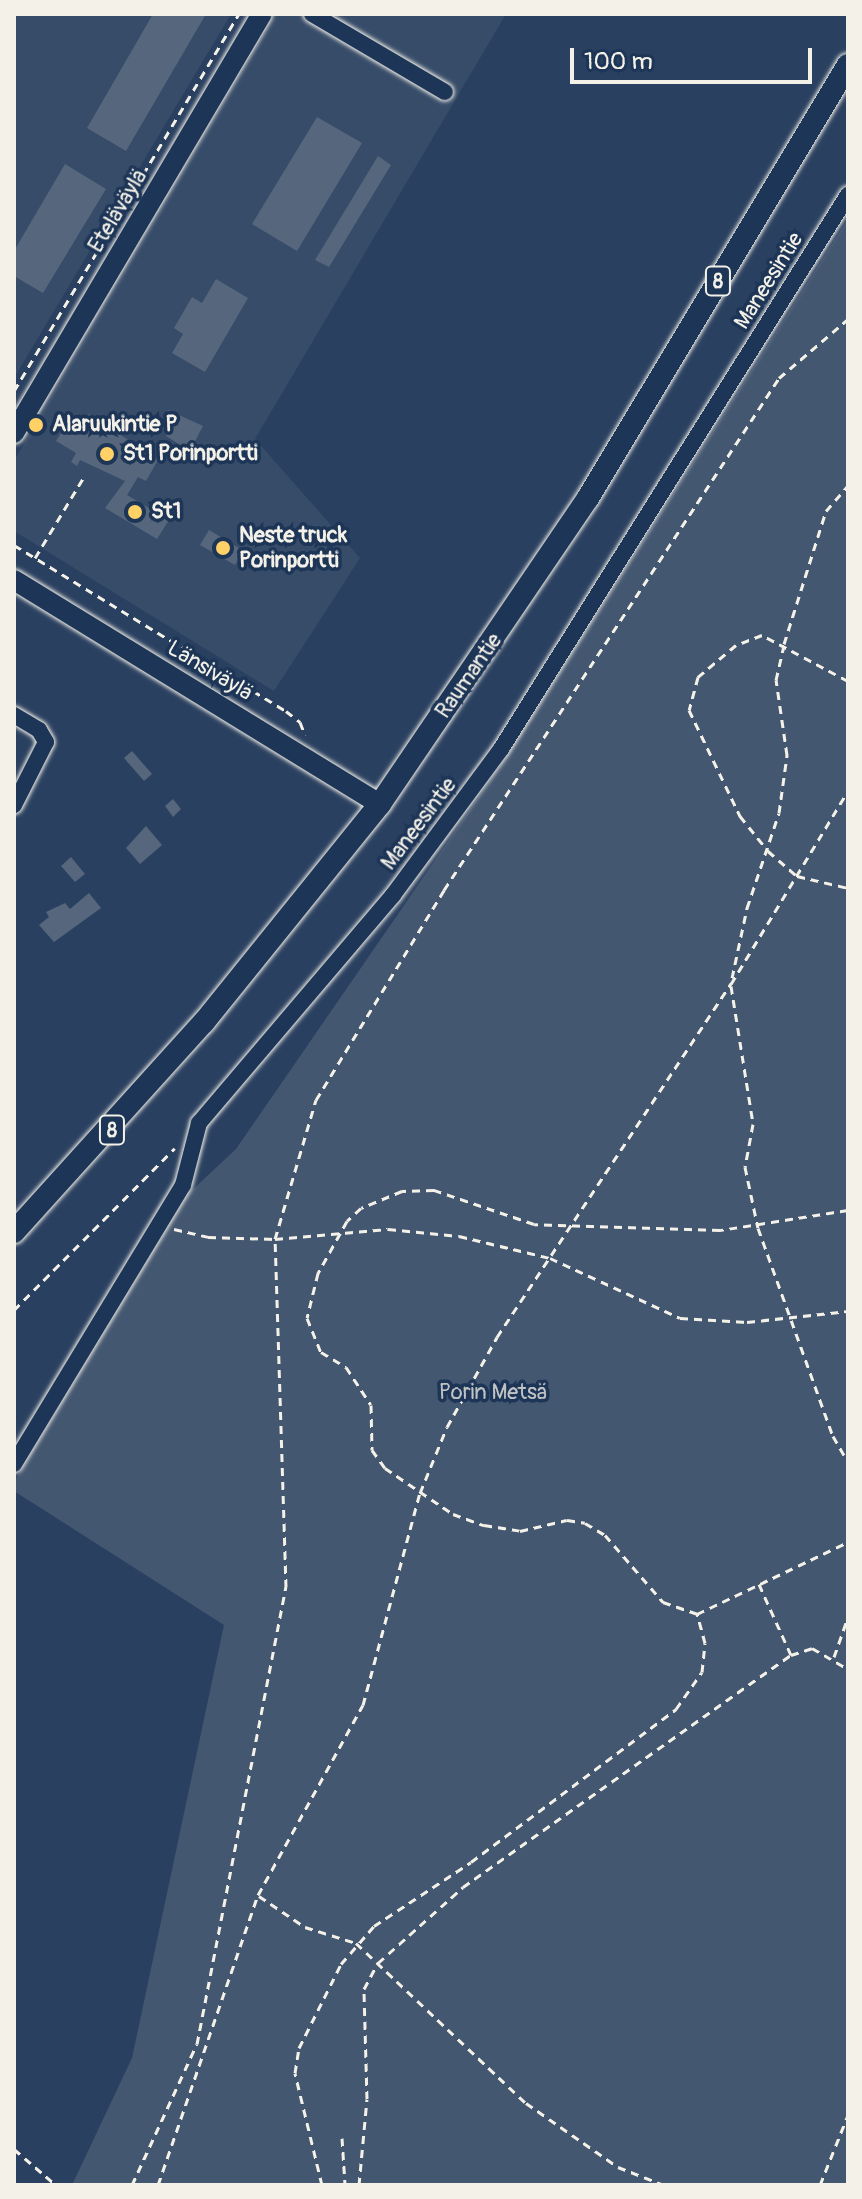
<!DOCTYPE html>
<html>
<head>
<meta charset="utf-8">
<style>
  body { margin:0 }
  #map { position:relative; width:862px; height:2199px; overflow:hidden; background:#2a4060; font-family:Pangolin,sans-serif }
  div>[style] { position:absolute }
  .built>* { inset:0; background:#374c69 }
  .green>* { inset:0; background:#445771 }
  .building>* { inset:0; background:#56677d }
  .path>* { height:3px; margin-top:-1.5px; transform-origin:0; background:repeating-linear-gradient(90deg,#f4f1e8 0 8px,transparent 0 14px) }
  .roads { filter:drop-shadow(0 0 2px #f4f1e8) drop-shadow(0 0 2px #f4f1e8) }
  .minor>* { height:16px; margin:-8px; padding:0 8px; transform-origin:8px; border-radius:8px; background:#1d3557 }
  .major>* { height:20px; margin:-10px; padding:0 10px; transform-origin:10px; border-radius:10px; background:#1d3557 }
  .highway>* { height:22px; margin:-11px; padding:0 11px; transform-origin:11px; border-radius:11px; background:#1d3557 }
  .dots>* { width:22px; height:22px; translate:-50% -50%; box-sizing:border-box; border:4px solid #1d3557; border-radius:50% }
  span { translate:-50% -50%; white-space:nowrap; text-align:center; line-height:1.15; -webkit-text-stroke:7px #1d3557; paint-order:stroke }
  .shield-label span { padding:2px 6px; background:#1d3557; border:2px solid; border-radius:6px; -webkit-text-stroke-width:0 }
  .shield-label { font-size:20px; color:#f4f1e8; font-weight:700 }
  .street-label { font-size:22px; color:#f4f1e8 }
  .poi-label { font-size:22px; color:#f4f1e8; font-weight:700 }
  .left { translate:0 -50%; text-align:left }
  .park-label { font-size:22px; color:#bfc3c4 }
  .frame { position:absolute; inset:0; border:16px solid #f4f1e8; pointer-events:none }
  .scale { position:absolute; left:570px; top:48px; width:242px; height:36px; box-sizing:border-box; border:4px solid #f4f1e8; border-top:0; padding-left:10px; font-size:24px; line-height:28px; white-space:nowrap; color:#f4f1e8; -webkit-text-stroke:6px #1d3557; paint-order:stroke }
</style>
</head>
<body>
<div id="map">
  <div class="built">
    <div style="clip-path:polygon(14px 14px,231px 14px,14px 378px)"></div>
    <div style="clip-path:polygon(276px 14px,506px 14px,255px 439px,360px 558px,274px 691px,14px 531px,14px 461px)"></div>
  </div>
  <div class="green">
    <div style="clip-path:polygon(848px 219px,848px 2185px,72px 2185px,132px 2058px,224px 1625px,14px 1491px,14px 1482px,188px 1194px,236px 1149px,507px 756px)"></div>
  </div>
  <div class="building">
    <div style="clip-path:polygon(153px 14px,206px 14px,126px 151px,87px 128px)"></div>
    <div style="clip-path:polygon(317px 117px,362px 143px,297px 251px,252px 224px)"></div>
    <div style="clip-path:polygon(378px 156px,391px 165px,329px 267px,315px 260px)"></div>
    <div style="clip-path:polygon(65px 164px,106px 189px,43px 293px,14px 276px,14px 251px)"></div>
    <div style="clip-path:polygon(216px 279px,248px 298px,205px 372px,172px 353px,183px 334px,174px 328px,192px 297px,202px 303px)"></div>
    <div style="clip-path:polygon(168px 410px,203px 426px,190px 451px,166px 436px,172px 424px,163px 418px)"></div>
    <div style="clip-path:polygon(89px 414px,158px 460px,146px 481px,138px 477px,127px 495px,169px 520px,157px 539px,105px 508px,125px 481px,80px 460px,77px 466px,71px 462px,76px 453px,56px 441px,64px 428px,69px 431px,75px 422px,82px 426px)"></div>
    <div style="clip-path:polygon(209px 530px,244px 551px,235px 565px,200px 545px)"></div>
    <div style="clip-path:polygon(132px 751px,152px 774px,144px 781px,124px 758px)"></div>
    <div style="clip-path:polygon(173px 799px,181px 809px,173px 817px,165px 806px)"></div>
    <div style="clip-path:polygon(146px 826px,162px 845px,140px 864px,126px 848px)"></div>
    <div style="clip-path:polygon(71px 857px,85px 874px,75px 882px,61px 866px)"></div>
    <div style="clip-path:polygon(89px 893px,101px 908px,54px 942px,39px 925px,49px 917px,46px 912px,65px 903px,70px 909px)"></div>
  </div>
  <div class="path">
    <div style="left:14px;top:391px;width:439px;rotate:-59.2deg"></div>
    <div style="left:14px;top:545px;width:319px;rotate:31.4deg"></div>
    <div style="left:286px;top:711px;width:18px;rotate:38deg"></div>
    <div style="left:300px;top:722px;width:14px;rotate:69deg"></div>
    <div style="left:35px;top:558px;width:97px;rotate:-58.9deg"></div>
    <div style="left:848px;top:681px;width:98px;rotate:-151.9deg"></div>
    <div style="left:762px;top:635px;width:28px;rotate:159deg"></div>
    <div style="left:736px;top:645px;width:50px;rotate:139.9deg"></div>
    <div style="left:698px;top:677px;width:34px;rotate:105deg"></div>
    <div style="left:689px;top:710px;width:118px;rotate:64.3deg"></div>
    <div style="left:740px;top:816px;width:45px;rotate:51.3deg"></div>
    <div style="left:768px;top:851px;width:38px;rotate:41deg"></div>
    <div style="left:797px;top:876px;width:52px;rotate:13.2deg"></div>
    <div style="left:732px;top:978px;width:72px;rotate:-77.9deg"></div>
    <div style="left:747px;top:908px;width:100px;rotate:-71.4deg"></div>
    <div style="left:779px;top:813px;width:59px;rotate:-82.1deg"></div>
    <div style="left:787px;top:755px;width:76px;rotate:-98.3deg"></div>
    <div style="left:776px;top:680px;width:37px;rotate:-77deg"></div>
    <div style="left:784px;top:644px;width:139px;rotate:-72.5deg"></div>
    <div style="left:826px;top:511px;width:33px;rotate:-49deg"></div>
    <div style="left:731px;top:986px;width:140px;rotate:80.9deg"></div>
    <div style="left:753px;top:1124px;width:44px;rotate:100.5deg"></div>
    <div style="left:745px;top:1167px;width:62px;rotate:78deg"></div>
    <div style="left:758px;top:1228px;width:221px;rotate:70.2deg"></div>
    <div style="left:833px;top:1436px;width:30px;rotate:60deg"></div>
    <div style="left:848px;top:1210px;width:130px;rotate:171.1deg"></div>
    <div style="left:720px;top:1230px;width:186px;rotate:-178.2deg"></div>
    <div style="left:534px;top:1224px;width:106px;rotate:-161.2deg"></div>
    <div style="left:434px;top:1190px;width:32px;rotate:178deg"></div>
    <div style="left:402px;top:1191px;width:44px;rotate:157.5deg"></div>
    <div style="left:361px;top:1208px;width:19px;rotate:137deg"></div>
    <div style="left:347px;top:1221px;width:60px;rotate:119.1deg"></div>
    <div style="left:318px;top:1273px;width:46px;rotate:103.7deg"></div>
    <div style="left:307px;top:1318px;width:37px;rotate:68deg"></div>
    <div style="left:321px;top:1352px;width:29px;rotate:31deg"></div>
    <div style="left:346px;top:1367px;width:45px;rotate:56.7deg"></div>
    <div style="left:371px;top:1405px;width:45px;rotate:88.7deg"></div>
    <div style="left:372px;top:1450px;width:22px;rotate:54deg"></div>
    <div style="left:385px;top:1468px;width:82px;rotate:34.1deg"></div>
    <div style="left:453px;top:1514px;width:33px;rotate:20deg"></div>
    <div style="left:484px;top:1525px;width:36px;rotate:9deg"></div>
    <div style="left:520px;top:1531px;width:48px;rotate:-13.2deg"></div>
    <div style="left:567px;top:1520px;width:18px;rotate:9deg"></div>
    <div style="left:585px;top:1523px;width:23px;rotate:31deg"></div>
    <div style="left:605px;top:1535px;width:89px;rotate:49.1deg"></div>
    <div style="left:663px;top:1602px;width:36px;rotate:19deg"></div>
    <div style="left:697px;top:1614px;width:167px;rotate:-25.5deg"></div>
    <div style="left:174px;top:1229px;width:35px;rotate:13deg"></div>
    <div style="left:208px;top:1237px;width:67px;rotate:1.7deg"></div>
    <div style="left:275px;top:1239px;width:113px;rotate:-5.1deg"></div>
    <div style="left:388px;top:1229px;width:71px;rotate:5.6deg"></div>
    <div style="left:459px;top:1236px;width:94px;rotate:13.6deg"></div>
    <div style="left:550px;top:1258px;width:143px;rotate:24.8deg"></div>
    <div style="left:680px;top:1318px;width:67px;rotate:3.4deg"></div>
    <div style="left:747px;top:1322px;width:102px;rotate:-6.2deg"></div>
    <div style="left:14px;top:1310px;width:228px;rotate:-45.2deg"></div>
    <div style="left:791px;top:1655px;width:22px;rotate:-18deg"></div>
    <div style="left:812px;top:1648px;width:42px;rotate:30.3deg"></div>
    <div style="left:834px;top:1657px;width:42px;rotate:-70.7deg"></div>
    <div style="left:259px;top:1896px;width:55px;rotate:34deg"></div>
    <div style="left:305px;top:1927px;width:53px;rotate:17.4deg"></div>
    <div style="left:356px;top:1943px;width:233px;rotate:43.3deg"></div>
    <div style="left:526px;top:2103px;width:112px;rotate:34.8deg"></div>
    <div style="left:618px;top:2167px;width:49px;rotate:21.4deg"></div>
    <div style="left:342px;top:2138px;width:47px;rotate:86.3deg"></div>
    <div style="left:14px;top:2149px;width:55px;rotate:40.6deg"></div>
    <div style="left:132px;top:2185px;width:155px;rotate:-65.3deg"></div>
    <div style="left:197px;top:2044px;width:466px;rotate:-79deg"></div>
    <div style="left:286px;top:1587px;width:348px;rotate:-91.8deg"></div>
    <div style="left:275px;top:1239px;width:145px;rotate:-73.6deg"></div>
    <div style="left:316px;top:1100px;width:246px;rotate:-58.6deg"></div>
    <div style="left:444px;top:890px;width:612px;rotate:-56.8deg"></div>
    <div style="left:779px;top:378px;width:91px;rotate:-40.5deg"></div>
    <div style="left:158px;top:2185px;width:307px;rotate:-71deg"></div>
    <div style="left:258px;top:1895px;width:217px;rotate:-61.1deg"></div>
    <div style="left:363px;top:1705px;width:220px;rotate:-75deg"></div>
    <div style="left:420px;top:1493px;width:71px;rotate:-67.8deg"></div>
    <div style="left:447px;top:1427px;width:103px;rotate:-60.9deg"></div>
    <div style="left:497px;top:1337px;width:424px;rotate:-56.5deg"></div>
    <div style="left:731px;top:984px;width:226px;rotate:-58.8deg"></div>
    <div style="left:322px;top:2185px;width:115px;rotate:-103.6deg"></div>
    <div style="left:295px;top:2073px;width:25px;rotate:-81deg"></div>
    <div style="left:299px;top:2048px;width:94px;rotate:-63.4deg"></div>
    <div style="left:341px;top:1964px;width:50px;rotate:-49deg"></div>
    <div style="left:374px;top:1926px;width:116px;rotate:-33.4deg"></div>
    <div style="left:471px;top:1862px;width:256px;rotate:-36.7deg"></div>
    <div style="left:676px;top:1709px;width:45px;rotate:-54.9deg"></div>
    <div style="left:702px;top:1672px;width:29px;rotate:-84deg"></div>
    <div style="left:705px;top:1643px;width:30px;rotate:-105deg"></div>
    <div style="left:359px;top:2185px;width:86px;rotate:-84.7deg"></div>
    <div style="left:367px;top:2099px;width:110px;rotate:-91.6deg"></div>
    <div style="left:364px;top:1989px;width:30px;rotate:-62deg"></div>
    <div style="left:378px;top:1963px;width:114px;rotate:-41.8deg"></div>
    <div style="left:463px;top:1887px;width:402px;rotate:-35.3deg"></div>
    <div style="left:791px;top:1655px;width:78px;rotate:-114.3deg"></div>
    <div style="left:820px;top:2185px;width:75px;rotate:-68.2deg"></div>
  </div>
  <div class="roads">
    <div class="minor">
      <div style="left:312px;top:14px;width:154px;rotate:30.4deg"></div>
      <div style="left:14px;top:715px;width:29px;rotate:31deg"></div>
      <div style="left:39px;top:730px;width:14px;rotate:60deg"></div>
      <div style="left:46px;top:742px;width:71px;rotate:116.9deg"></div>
      <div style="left:14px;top:1464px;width:326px;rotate:-58.8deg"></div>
      <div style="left:183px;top:1185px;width:64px;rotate:-75.5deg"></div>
      <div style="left:199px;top:1123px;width:299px;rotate:-49.6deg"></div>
      <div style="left:393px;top:895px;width:182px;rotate:-53.5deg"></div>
      <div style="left:501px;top:749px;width:654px;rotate:-57.94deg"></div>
    </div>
    <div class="major">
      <div style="left:14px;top:433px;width:487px;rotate:-59.4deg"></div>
      <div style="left:14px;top:580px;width:429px;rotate:31.5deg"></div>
    </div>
    <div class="highway">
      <div style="left:14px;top:1232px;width:283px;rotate:-47.9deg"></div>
      <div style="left:204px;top:1022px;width:280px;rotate:-51.1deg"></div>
      <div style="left:380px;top:804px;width:370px;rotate:-55.8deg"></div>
      <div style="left:588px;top:498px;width:505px;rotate:-59.02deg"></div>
    </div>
  </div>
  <div class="dots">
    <div style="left:36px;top:425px;background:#ffd166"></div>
    <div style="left:107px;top:454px;background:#ffd166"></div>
    <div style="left:135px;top:512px;background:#ffd166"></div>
    <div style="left:223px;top:548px;background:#ffd166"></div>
  </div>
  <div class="shield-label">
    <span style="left:718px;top:281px">8</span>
    <span style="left:112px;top:1130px">8</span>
  </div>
  <div class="street-label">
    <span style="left:118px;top:211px;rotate:-59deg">Eteläväylä</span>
    <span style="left:769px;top:281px;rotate:-58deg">Maneesintie</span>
    <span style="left:210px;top:671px;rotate:31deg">Länsiväylä</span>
    <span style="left:469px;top:676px;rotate:-55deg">Raumantie</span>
    <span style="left:419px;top:824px;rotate:-53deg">Maneesintie</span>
  </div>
  <div class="poi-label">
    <span class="left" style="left:52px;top:425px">Alaruukintie P</span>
    <span class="left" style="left:123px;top:454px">St1 Porinportti</span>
    <span class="left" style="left:151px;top:512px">St1</span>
    <span class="left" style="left:239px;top:548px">Neste truck<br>Porinportti</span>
  </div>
  <div class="park-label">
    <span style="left:493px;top:1393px">Porin Metsä</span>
  </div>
  <div class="frame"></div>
  <div class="scale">100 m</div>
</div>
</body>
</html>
